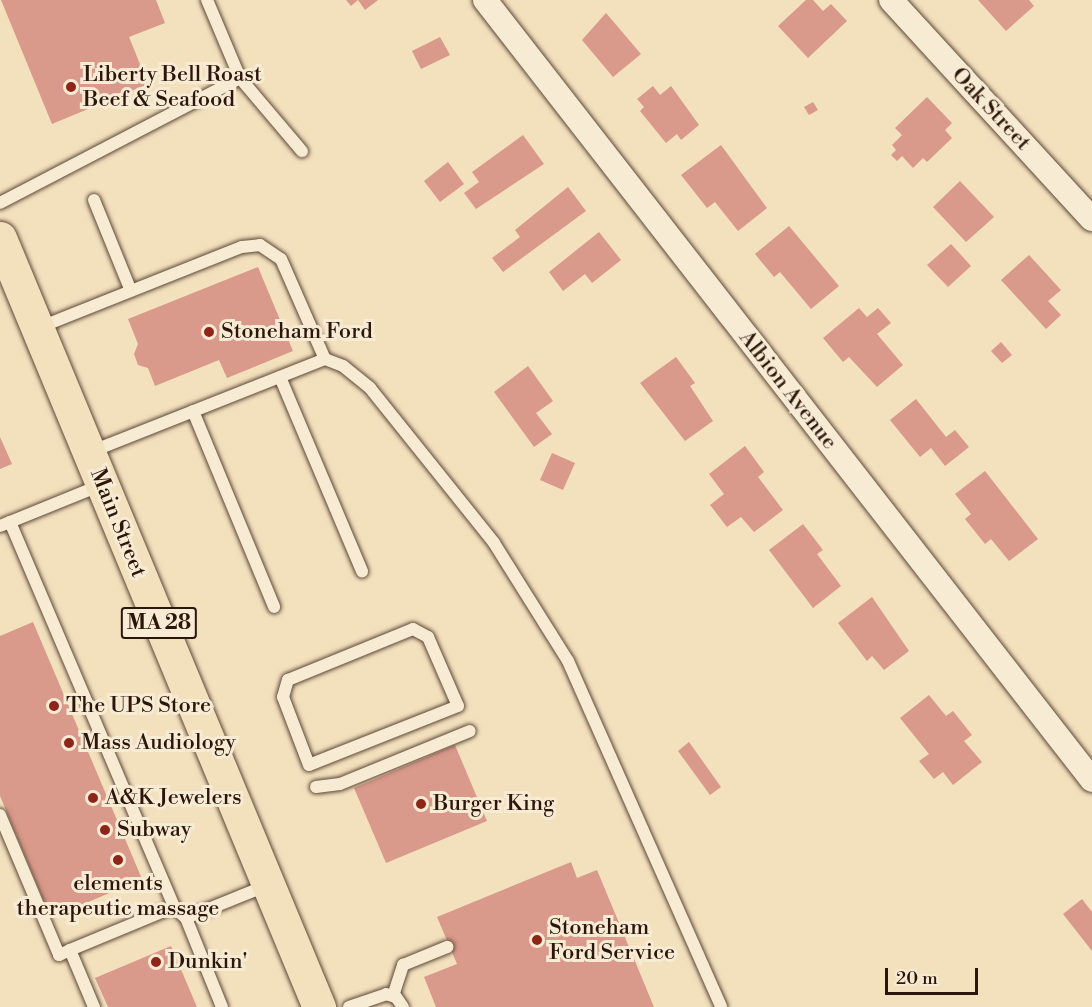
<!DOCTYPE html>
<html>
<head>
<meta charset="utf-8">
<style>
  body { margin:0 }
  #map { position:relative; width:1092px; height:1007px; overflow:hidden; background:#f3e0bd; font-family:"Libre Bodoni",serif }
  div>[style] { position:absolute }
  .building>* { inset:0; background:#d9998b }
  .roads { filter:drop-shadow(0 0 2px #5e4838) drop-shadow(0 0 2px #5e4838) }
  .lane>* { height:12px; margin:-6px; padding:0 6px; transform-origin:6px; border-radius:6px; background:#f7ebd4 }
  .street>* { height:24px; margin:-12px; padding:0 12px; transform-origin:12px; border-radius:12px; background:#f7ebd4 }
  .primary>* { height:33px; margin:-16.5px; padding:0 16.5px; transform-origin:16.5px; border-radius:16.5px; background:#f3e0bd }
  .dots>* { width:16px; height:16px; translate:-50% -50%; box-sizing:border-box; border:3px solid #f7ebd4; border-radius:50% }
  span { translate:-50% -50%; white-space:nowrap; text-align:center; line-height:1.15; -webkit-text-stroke:6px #f7ebd4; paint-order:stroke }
  .shield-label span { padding:2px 4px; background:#f7ebd4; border:2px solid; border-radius:4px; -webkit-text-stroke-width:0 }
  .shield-label { font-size:21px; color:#2c160b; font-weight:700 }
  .poi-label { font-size:22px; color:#2c160b }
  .left { translate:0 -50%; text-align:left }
  .street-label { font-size:22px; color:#2c160b }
  .scale { position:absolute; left:885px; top:968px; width:93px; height:27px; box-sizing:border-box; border:3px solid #2c160b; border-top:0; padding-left:8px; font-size:18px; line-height:21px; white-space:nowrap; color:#2c160b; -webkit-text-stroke:4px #f7ebd4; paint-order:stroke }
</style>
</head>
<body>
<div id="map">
  <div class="building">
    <div style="clip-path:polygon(1px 0,156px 0,165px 23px,129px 37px,148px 84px,52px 124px)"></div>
    <div style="clip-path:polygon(346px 0,378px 0,365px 10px,358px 0,351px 6px)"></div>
    <div style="clip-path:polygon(806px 0,813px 0,823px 11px,831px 4px,847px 21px,808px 58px,778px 26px)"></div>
    <div style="clip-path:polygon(978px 0,1029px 0,1034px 6px,1006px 31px)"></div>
    <div style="clip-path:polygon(606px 13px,641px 54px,613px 77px,582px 40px)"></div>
    <div style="clip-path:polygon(440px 37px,450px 55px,421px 69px,412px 51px)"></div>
    <div style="clip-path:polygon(653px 86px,660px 95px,671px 86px,699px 125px,681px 140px,677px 134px,666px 143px,640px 111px,644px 107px,637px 99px)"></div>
    <div style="clip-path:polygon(927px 97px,952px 123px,945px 130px,952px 138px,927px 162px,923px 158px,913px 168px,902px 156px,897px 161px,891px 155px,896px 150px,892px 145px,902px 135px,895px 128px)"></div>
    <div style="clip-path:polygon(813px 102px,818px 110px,809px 115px,804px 107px)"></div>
    <div style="clip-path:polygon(523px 135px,544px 164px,476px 209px,464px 193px,479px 182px,472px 172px)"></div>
    <div style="clip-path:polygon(721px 145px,767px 208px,738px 231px,715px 202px,707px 208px,681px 175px)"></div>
    <div style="clip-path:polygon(448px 162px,464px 184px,440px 202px,424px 181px)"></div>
    <div style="clip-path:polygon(960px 181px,994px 217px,966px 242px,933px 207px)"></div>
    <div style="clip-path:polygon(568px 187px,586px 211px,503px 272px,492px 258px,520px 237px,515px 230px)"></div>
    <div style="clip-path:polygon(789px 226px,839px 286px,811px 309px,780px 272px,774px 277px,755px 254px)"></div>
    <div style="clip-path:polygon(599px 232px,621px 260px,592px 283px,585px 274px,563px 291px,549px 272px)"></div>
    <div style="clip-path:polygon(951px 244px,971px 266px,948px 287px,927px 265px)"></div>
    <div style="clip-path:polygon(1029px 255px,1061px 290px,1048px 301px,1061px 315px,1046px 329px,1001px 280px)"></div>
    <div style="clip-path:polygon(258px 267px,293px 351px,227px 378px,219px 360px,155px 386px,148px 368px,138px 365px,134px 354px,138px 344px,128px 319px)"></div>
    <div style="clip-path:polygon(859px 308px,867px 317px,878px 308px,891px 323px,877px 334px,903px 365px,877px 387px,849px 357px,843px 362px,823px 338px)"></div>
    <div style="clip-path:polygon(1001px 342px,1012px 355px,1002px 363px,991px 351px)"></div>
    <div style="clip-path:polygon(676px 357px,695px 383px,690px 386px,713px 421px,685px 441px,640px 383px)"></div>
    <div style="clip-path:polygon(528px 366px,553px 401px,536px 413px,552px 434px,534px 447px,494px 392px)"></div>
    <div style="clip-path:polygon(916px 399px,946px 437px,955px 430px,969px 447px,945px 466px,931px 448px,920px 457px,890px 420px)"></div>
    <div style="clip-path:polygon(0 437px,12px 464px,0 469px)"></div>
    <div style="clip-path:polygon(745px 446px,764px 472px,758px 477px,783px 510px,754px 532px,741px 517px,727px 527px,710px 505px,724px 494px,709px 474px)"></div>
    <div style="clip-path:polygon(552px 453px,575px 463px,563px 490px,540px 480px)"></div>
    <div style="clip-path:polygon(985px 471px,1038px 539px,1009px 561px,991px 539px,985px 544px,965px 519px,971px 514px,955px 494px)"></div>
    <div style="clip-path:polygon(803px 524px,823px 550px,817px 554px,841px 586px,813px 608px,769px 550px)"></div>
    <div style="clip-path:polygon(872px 597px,909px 651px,884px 670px,872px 656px,867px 661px,838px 623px)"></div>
    <div style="clip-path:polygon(33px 622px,142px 879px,51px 918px,0 796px,0 636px)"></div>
    <div style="clip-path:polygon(929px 695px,946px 716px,953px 711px,972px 735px,964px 741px,982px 762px,953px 785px,943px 772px,934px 779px,919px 761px,929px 754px,900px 718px)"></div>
    <div style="clip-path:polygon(689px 742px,721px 787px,710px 795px,678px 751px)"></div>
    <div style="clip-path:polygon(455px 745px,487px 821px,386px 863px,354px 788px)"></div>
    <div style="clip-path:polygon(571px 862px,577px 878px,597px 870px,654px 1007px,436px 1007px,424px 977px,457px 964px,437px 917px)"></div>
    <div style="clip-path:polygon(1082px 899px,1092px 912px,1092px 951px,1063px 914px)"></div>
    <div style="clip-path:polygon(171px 946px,197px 1007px,108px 1007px,95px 978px)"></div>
  </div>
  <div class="roads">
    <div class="lane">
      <div style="left:240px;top:78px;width:96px;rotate:49.7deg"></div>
      <div style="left:94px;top:200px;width:98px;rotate:67.9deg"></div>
      <div style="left:0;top:203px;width:271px;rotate:-27.5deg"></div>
      <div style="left:240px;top:78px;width:85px;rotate:-112.9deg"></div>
      <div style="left:38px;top:328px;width:219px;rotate:-21.7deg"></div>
      <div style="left:242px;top:247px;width:18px;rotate:-6deg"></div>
      <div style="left:260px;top:245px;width:25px;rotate:34deg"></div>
      <div style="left:281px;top:259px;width:109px;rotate:66.3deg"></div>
      <div style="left:325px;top:359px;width:253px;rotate:158.4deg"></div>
      <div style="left:325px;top:359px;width:19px;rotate:21deg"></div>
      <div style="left:343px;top:366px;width:35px;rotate:39deg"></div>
      <div style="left:370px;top:388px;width:198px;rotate:51.3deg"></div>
      <div style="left:494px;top:543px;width:139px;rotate:57.9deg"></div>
      <div style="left:568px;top:661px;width:378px;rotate:66.1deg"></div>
      <div style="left:280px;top:377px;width:211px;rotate:67.1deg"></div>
      <div style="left:193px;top:411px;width:212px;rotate:67.5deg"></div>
      <div style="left:10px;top:522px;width:98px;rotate:-22.1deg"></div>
      <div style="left:0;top:526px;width:11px;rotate:-22deg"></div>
      <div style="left:10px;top:522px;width:418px;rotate:66.9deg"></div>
      <div style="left:413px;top:629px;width:17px;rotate:28deg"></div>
      <div style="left:428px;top:637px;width:75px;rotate:66.5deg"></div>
      <div style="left:458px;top:706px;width:160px;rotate:158.4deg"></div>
      <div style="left:309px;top:765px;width:73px;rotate:-110.9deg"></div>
      <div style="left:283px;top:697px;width:18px;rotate:-74deg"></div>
      <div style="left:288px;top:680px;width:135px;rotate:-22.2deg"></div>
      <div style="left:316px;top:787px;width:24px;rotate:-7deg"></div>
      <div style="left:340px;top:784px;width:140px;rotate:-22.2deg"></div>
      <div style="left:0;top:815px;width:152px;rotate:67.1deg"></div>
      <div style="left:59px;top:955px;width:12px;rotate:-24deg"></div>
      <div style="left:186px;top:918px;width:88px;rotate:-21.9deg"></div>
      <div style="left:393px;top:996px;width:33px;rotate:-72deg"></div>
      <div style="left:403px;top:965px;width:48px;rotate:-22.2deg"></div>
      <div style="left:94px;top:1007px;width:62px;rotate:-112.8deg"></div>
      <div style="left:70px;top:950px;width:113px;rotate:-22.5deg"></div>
      <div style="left:174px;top:907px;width:16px;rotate:43deg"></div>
      <div style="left:186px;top:918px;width:96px;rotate:68deg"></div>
      <div style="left:349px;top:1007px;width:39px;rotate:-19deg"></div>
      <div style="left:386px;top:994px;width:10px;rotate:17deg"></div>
      <div style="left:396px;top:997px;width:12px;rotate:55deg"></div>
    </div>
    <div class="street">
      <div style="left:485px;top:0;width:988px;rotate:52.11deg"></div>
      <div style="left:891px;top:0;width:297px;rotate:47.5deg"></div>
    </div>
    <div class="primary">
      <div style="left:0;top:238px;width:833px;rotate:67.47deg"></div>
    </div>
  </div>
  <div class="dots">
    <div style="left:71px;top:87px;background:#8f2418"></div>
    <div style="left:209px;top:332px;background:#8f2418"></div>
    <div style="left:54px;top:706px;background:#8f2418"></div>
    <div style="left:69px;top:743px;background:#8f2418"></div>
    <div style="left:93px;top:798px;background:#8f2418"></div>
    <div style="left:421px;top:804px;background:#8f2418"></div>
    <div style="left:105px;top:830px;background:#8f2418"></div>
    <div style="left:118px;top:860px;background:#8f2418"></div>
    <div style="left:537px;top:940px;background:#8f2418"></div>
    <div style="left:156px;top:962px;background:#8f2418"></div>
  </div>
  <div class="shield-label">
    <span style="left:159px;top:623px">MA 28</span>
  </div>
  <div class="poi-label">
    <span class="left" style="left:83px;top:87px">Liberty Bell Roast<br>Beef &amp; Seafood</span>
    <span class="left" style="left:221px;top:332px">Stoneham Ford</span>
    <span class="left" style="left:66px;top:706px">The UPS Store</span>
    <span class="left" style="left:81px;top:743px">Mass Audiology</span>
    <span class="left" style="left:105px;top:798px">A&amp;K Jewelers</span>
    <span class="left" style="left:433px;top:804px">Burger King</span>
    <span class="left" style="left:117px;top:830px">Subway</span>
    <span style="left:118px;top:896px">elements<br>therapeutic massage</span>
    <span class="left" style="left:549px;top:940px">Stoneham<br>Ford Service</span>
    <span class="left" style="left:168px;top:962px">Dunkin'</span>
  </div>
  <div class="street-label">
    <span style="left:991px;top:109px;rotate:47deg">Oak Street</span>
    <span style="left:788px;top:390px;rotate:52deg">Albion Avenue</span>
    <span style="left:118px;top:523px;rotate:68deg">Main Street</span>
  </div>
  <div class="scale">20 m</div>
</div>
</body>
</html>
